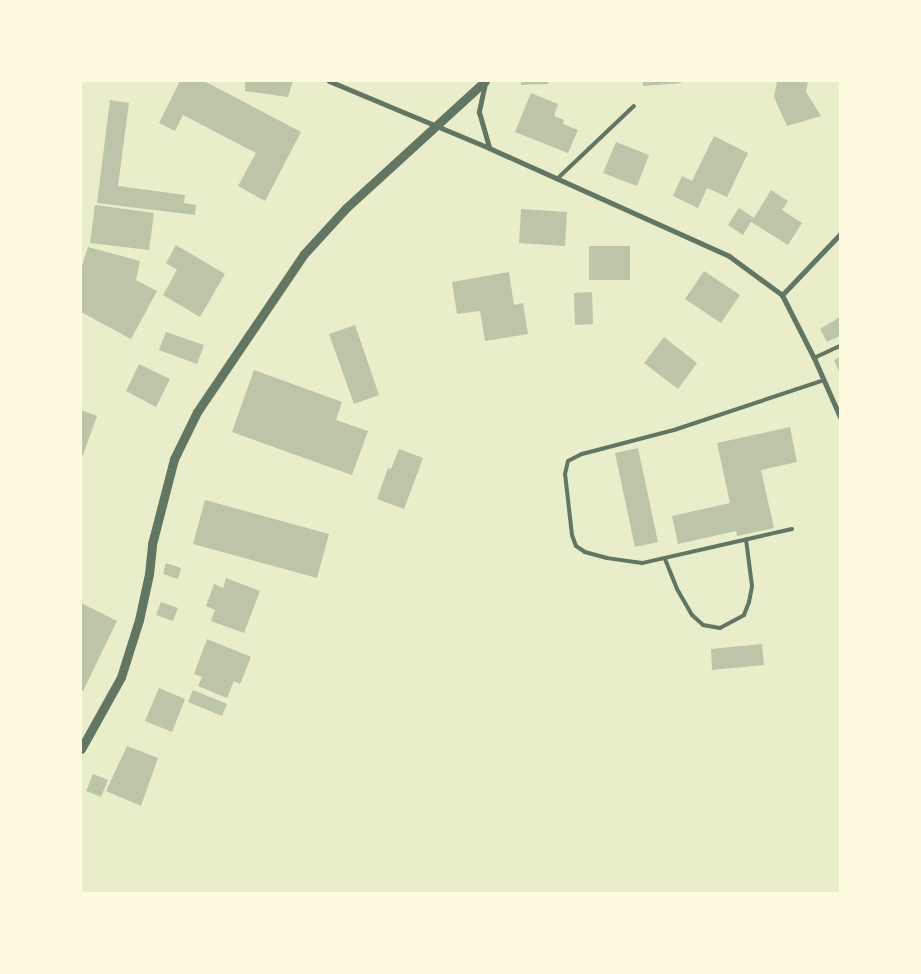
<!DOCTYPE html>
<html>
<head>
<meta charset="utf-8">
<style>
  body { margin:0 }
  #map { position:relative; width:921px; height:974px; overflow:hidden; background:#e9edc9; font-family:"Titillium Web",sans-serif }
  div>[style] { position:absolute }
  .building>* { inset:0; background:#bcc5a7 }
  .service>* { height:4px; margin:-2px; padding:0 2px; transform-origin:2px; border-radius:2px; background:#617663 }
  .minor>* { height:5px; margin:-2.5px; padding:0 2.5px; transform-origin:2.5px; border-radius:2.5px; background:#617663 }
  .tertiary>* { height:9px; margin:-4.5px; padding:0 4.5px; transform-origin:4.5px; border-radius:4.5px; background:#617663 }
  span { translate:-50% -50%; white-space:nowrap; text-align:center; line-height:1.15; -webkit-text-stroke:4px #fefae0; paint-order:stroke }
  .frame { position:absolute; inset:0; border:82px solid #fefae0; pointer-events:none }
</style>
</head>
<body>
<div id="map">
  <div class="building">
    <div style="clip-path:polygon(180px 81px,204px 81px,301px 132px,265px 201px,238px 186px,256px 153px,183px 115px,175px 131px,159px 123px)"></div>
    <div style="clip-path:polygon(245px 81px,293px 81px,288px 97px,245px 91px)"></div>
    <div style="clip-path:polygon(521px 81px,548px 81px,548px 84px,521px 85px)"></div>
    <div style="clip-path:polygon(643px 81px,681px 81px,681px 83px,643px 86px)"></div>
    <div style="clip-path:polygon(777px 81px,808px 81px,806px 92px,821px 116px,787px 126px,774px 97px)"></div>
    <div style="clip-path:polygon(531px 93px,558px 104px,554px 116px,564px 120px,563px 124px,578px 130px,568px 153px,515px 132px)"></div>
    <div style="clip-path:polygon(110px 100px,129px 103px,118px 186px,185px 195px,184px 203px,196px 205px,195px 215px,97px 203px)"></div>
    <div style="clip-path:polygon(714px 136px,748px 153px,727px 197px,707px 188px,698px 208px,673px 196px,682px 176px,692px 181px)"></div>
    <div style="clip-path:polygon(616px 142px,649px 155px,637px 186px,603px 173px)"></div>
    <div style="clip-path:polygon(771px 190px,788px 201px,782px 210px,802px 223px,788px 245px,751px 222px,743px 235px,728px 225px,739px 208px,754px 218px)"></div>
    <div style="clip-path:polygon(95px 205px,154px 213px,149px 250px,90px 243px)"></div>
    <div style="clip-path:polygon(521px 209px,567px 212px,565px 246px,519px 243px)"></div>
    <div style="clip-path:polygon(176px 245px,225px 274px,200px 317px,163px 295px,177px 270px,166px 263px)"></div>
    <div style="clip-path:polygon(589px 246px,630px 246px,630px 280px,589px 280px)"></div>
    <div style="clip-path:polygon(88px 247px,140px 261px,136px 280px,157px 291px,131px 339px,81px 312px,81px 269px)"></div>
    <div style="clip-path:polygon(704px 271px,740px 295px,721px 323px,685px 299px)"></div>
    <div style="clip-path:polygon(509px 272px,514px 305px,523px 303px,528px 334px,485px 341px,480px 311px,457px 314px,452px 282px)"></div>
    <div style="clip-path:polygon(592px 292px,593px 324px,575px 325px,574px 293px)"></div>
    <div style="clip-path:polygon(840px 317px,840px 336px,827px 342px,820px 329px)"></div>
    <div style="clip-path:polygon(355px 325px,379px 395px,354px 404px,329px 334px)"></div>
    <div style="clip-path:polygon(166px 332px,204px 345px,197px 364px,159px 350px)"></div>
    <div style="clip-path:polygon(664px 337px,697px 363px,678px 389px,644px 363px)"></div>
    <div style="clip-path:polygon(840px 357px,840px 374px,834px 360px)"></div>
    <div style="clip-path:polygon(139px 364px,170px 379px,156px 407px,126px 391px)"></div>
    <div style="clip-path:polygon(254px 370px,342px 402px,336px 420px,368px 431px,352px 475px,232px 432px)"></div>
    <div style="clip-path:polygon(81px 410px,97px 416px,83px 455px,81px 454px)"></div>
    <div style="clip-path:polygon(790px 427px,797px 462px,761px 470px,774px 528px,737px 536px,736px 531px,678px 544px,672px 516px,730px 503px,717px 443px)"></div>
    <div style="clip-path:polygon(638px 448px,658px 542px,635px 547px,615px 453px)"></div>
    <div style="clip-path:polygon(399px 449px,423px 458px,404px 509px,377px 499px,388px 468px,391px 469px)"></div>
    <div style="clip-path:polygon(205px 500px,329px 534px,317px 578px,193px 544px)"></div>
    <div style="clip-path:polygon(166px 563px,181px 568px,178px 579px,163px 574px)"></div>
    <div style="clip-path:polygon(226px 578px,260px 591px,244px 633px,211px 621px,215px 610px,206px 606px,214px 584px,223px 588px)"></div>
    <div style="clip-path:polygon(161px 602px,178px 608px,173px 621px,156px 615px)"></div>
    <div style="clip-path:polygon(81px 603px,117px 621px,83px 691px,81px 690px)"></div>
    <div style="clip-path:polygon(207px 639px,251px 657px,240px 684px,234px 681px,227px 698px,198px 686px,202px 677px,194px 674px)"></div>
    <div style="clip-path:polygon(762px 644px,764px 665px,712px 670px,711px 649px)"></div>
    <div style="clip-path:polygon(159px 688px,185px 699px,172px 732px,145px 721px)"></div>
    <div style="clip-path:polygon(193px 690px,227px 704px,222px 716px,188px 702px)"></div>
    <div style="clip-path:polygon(127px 746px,158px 758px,141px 806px,106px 791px)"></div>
    <div style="clip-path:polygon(93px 774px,108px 780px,101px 797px,86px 791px)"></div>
  </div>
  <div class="service">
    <div style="left:557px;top:179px;width:106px;rotate:-43.5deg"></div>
    <div style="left:814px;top:358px;width:29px;rotate:-25deg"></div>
    <div style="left:792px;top:529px;width:154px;rotate:167.2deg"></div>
    <div style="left:642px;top:563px;width:35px;rotate:-172deg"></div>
    <div style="left:607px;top:558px;width:23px;rotate:-165deg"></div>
    <div style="left:585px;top:552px;width:11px;rotate:-146deg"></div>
    <div style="left:576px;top:546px;width:12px;rotate:-110deg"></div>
    <div style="left:572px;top:535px;width:61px;rotate:-96.5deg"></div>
    <div style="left:565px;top:474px;width:13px;rotate:-77deg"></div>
    <div style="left:568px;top:461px;width:16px;rotate:-27deg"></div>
    <div style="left:582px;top:454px;width:95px;rotate:-14.6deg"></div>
    <div style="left:674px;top:430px;width:158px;rotate:-18.4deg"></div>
    <div style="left:665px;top:559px;width:32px;rotate:68deg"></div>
    <div style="left:677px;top:589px;width:30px;rotate:60deg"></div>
    <div style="left:692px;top:615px;width:15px;rotate:42deg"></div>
    <div style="left:703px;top:625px;width:17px;rotate:10deg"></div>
    <div style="left:720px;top:628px;width:27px;rotate:-28deg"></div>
    <div style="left:744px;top:615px;width:14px;rotate:-69deg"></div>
    <div style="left:749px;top:602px;width:16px;rotate:-79deg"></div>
    <div style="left:752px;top:586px;width:47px;rotate:-97.3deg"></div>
  </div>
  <div class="minor">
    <div style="left:329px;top:81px;width:173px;rotate:22.7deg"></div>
    <div style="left:489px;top:148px;width:263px;rotate:24.2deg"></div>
    <div style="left:729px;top:256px;width:66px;rotate:36.3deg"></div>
    <div style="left:782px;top:295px;width:71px;rotate:63.1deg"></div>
    <div style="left:814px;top:358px;width:64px;rotate:66.2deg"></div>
    <div style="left:485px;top:83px;width:30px;rotate:102deg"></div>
    <div style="left:479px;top:112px;width:37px;rotate:74deg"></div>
    <div style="left:782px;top:295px;width:84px;rotate:-46.4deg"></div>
  </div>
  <div class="tertiary">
    <div style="left:81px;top:749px;width:82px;rotate:-60.9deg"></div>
    <div style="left:121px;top:677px;width:60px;rotate:-72.5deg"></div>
    <div style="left:139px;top:620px;width:47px;rotate:-77.7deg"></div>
    <div style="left:149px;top:574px;width:30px;rotate:-84deg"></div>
    <div style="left:152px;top:544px;width:88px;rotate:-75.5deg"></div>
    <div style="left:174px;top:459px;width:52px;rotate:-63.9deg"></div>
    <div style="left:197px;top:412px;width:191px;rotate:-55.9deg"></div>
    <div style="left:304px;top:254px;width:62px;rotate:-47.6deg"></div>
    <div style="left:346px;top:208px;width:188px;rotate:-42.4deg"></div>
  </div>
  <div class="frame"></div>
</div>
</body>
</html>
